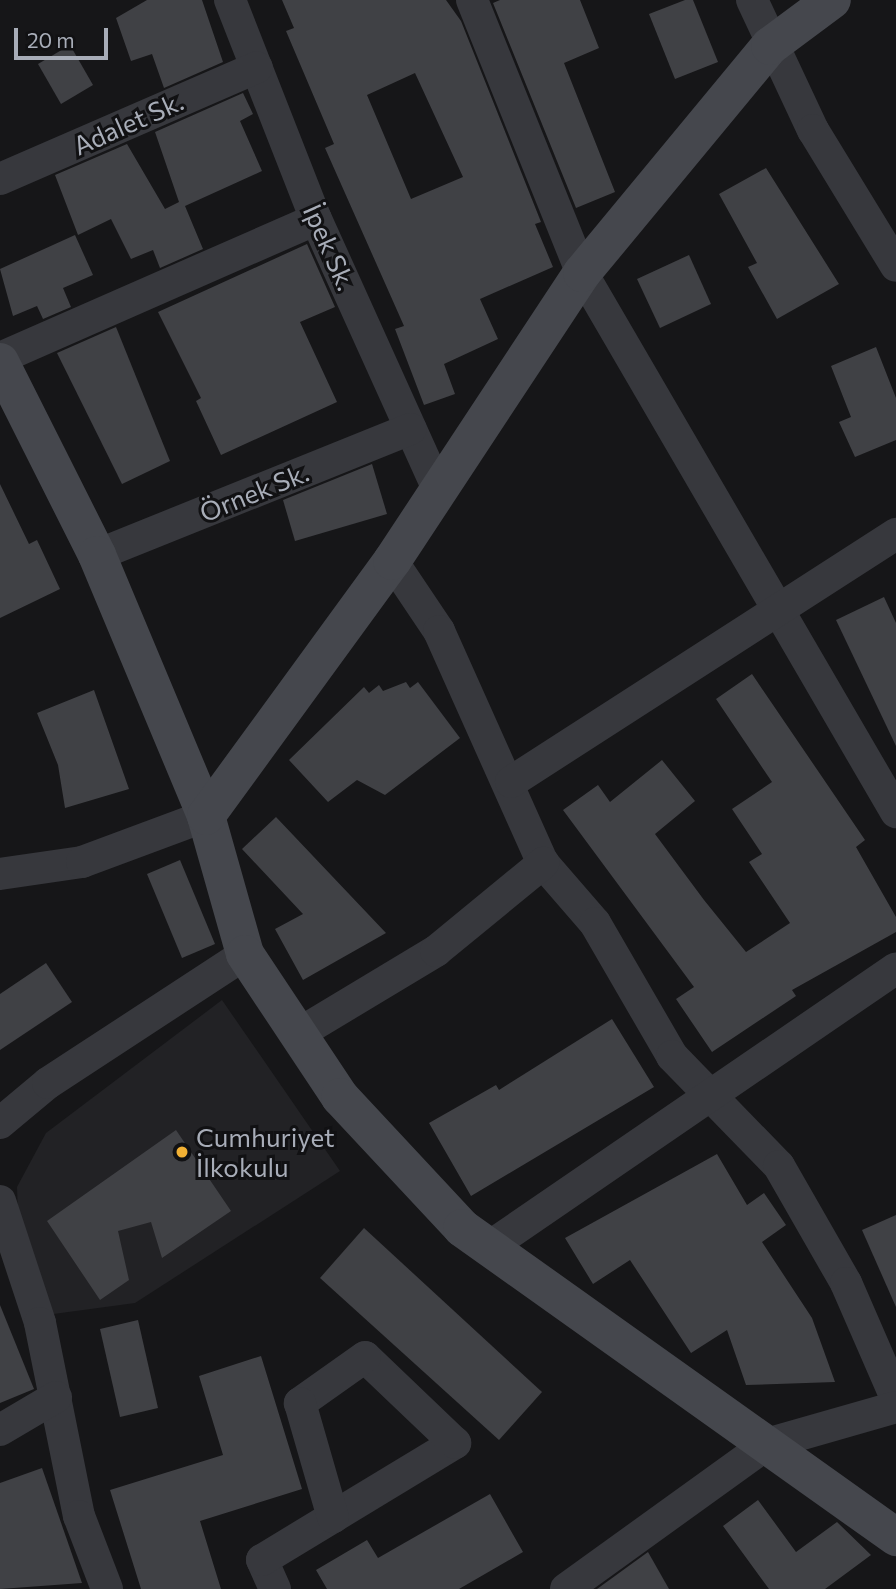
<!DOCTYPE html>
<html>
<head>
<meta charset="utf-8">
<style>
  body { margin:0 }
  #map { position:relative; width:896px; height:1589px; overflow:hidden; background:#161618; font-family:Commissioner,sans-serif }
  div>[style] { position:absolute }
  .built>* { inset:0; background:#222225 }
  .building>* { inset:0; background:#404145 }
  .street>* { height:32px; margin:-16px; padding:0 16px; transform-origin:16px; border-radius:16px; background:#37383d }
  .secondary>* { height:38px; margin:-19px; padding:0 19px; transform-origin:19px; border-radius:19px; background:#45474d }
  .dots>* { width:19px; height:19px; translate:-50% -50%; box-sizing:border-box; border:4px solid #111113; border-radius:50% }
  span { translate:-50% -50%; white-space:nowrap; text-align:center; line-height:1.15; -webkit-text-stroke:6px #111113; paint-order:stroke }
  .street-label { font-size:26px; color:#a8adb8 }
  .poi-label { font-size:26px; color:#a8adb8 }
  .left { translate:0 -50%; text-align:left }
  .scale { position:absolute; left:14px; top:28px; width:94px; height:32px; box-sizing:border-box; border:4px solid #a8adb8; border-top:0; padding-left:9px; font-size:21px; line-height:24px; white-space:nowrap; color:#a8adb8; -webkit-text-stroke:5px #111113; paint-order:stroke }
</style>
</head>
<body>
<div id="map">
  <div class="built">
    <div style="clip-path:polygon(222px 1000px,340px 1171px,135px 1303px,46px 1315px,19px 1242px,17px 1187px,46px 1133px)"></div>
  </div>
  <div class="building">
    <div style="clip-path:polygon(147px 0,202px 0,223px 62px,164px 88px,152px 54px,131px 61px,116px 18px)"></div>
    <div style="clip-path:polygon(evenodd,282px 0,446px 0,461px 21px,541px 222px,535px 224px,553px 267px,480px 299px,498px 339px,444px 364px,455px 394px,424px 405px,395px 329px,404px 326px,325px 148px,334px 144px,286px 31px,294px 28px,282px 0,415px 73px,463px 177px,411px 199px,367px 95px,415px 73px)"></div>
    <div style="clip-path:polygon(500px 0,580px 0,599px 48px,564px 63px,615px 192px,576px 208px,493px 3px)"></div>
    <div style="clip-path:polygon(685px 0,693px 0,718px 62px,675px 79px,649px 14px)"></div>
    <div style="clip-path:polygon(70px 45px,93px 85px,61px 104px,38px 64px)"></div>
    <div style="clip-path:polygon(243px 93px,253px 114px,240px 121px,262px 171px,185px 206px,203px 249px,160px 268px,153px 250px,131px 259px,111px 219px,78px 235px,55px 175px,127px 144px,165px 209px,179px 202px,155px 132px)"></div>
    <div style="clip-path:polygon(766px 168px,839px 284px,777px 319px,748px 267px,757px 263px,719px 194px)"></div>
    <div style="clip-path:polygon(75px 235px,93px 275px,63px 288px,71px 307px,43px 319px,37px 306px,13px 316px,0 269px)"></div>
    <div style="clip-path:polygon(307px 244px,335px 307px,300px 322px,337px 402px,221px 455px,196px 401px,201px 398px,158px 312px)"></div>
    <div style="clip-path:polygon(689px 255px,711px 304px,660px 328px,637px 279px)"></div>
    <div style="clip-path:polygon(116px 327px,170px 461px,122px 484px,57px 353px)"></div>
    <div style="clip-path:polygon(876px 347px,896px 398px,896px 440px,855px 457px,839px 422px,851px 417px,831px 366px)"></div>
    <div style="clip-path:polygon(372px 464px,387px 514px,295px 541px,283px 500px)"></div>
    <div style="clip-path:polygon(0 484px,29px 544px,37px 540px,60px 589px,0 618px)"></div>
    <div style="clip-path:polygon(884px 597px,896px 623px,896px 746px,836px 620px)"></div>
    <div style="clip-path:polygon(752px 674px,865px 840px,856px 847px,896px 917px,896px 932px,792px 990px,796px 996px,712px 1052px,676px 999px,694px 987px,563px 810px,598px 785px,610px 802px,662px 760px,695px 801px,655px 834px,704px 900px,746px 952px,790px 923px,749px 862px,762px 854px,732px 809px,772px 782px,716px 699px)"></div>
    <div style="clip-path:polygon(406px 682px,410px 688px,418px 682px,460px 738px,385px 795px,357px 780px,328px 802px,289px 760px,364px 687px,369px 693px,379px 685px,383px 691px)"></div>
    <div style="clip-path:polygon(94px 690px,129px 789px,65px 808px,58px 765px,37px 713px)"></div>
    <div style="clip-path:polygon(276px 817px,386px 933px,303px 980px,275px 929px,303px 914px,242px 849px)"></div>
    <div style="clip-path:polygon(180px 860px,215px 944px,182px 958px,147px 874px)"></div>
    <div style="clip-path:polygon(46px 963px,72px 1002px,0 1050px,0 994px)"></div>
    <div style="clip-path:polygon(612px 1019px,654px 1087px,471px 1196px,429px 1123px,496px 1085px,499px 1090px)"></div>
    <div style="clip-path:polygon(176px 1130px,231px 1211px,162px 1258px,151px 1222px,118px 1231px,129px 1280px,100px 1300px,47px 1221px)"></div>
    <div style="clip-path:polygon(717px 1154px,747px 1205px,764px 1193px,786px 1225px,762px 1242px,812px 1318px,835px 1382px,746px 1385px,727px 1330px,691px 1353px,630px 1260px,593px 1284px,565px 1238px)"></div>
    <div style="clip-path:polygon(896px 1215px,896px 1307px,862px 1230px)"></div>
    <div style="clip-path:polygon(364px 1228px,542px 1392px,499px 1440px,320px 1278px)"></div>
    <div style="clip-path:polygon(0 1305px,34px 1389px,0 1403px)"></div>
    <div style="clip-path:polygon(138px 1320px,158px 1408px,120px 1417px,100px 1329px)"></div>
    <div style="clip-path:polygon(261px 1356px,302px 1489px,200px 1521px,221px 1589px,141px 1589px,110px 1490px,223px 1455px,199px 1376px)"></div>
    <div style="clip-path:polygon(42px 1468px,82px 1583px,0 1589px,0 1483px)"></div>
    <div style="clip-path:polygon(490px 1494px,523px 1552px,459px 1589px,327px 1589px,316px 1570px,367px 1540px,378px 1558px)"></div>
    <div style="clip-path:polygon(758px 1500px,796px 1552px,837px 1522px,871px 1555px,825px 1589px,769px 1589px,723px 1526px)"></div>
    <div style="clip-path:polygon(648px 1552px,669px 1589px,597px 1589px)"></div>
  </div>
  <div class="street">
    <div style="left:230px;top:0;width:235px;rotate:68.6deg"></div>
    <div style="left:316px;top:219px;width:299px;rotate:65.7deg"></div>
    <div style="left:472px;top:0;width:294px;rotate:68.1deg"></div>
    <div style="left:582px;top:273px;width:624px;rotate:59.78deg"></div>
    <div style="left:752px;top:0;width:144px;rotate:64.9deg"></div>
    <div style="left:813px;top:130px;width:159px;rotate:58.6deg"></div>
    <div style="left:0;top:179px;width:280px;rotate:-23.5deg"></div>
    <div style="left:0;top:358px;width:345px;rotate:-23.7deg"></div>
    <div style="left:97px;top:555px;width:338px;rotate:-21.9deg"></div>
    <div style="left:392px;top:561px;width:84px;rotate:56.1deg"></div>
    <div style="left:439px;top:631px;width:254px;rotate:65.9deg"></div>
    <div style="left:543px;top:863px;width:79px;rotate:49.1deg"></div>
    <div style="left:595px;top:923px;width:154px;rotate:59.9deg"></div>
    <div style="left:672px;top:1056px;width:153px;rotate:45.8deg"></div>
    <div style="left:779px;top:1166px;width:135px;rotate:60.2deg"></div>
    <div style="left:846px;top:1283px;width:125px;rotate:66.5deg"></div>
    <div style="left:511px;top:782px;width:458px;rotate:-32.8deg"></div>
    <div style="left:0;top:874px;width:83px;rotate:-8.3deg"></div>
    <div style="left:82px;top:862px;width:132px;rotate:-20.4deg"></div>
    <div style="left:298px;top:1034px;width:161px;rotate:-31deg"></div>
    <div style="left:436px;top:951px;width:139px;rotate:-39.4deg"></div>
    <div style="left:0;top:1123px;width:62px;rotate:-39.8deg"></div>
    <div style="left:48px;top:1083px;width:235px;rotate:-33.2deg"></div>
    <div style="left:0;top:1201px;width:128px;rotate:71.8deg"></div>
    <div style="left:40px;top:1323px;width:197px;rotate:78.6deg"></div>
    <div style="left:79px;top:1516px;width:78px;rotate:69deg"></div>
    <div style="left:489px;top:1247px;width:493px;rotate:-34.4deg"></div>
    <div style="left:0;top:1430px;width:65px;rotate:-30.5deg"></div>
    <div style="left:275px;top:1589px;width:32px;rotate:-114deg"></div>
    <div style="left:262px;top:1560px;width:83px;rotate:-31.2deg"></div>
    <div style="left:333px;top:1517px;width:143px;rotate:-31.2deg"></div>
    <div style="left:455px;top:1443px;width:124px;rotate:-136.3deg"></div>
    <div style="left:365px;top:1357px;width:80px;rotate:144.7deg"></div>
    <div style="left:300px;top:1403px;width:119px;rotate:73.9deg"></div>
    <div style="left:566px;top:1589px;width:248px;rotate:-35.8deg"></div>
    <div style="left:767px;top:1444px;width:134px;rotate:-16deg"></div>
  </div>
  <div class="secondary">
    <div style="left:0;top:362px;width:216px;rotate:63.3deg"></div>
    <div style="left:97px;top:555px;width:283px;rotate:67.3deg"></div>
    <div style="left:206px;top:816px;width:143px;rotate:74.2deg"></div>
    <div style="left:245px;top:954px;width:172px;rotate:56.4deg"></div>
    <div style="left:340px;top:1097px;width:179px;rotate:47deg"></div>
    <div style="left:462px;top:1228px;width:533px;rotate:35.45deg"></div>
    <div style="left:206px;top:816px;width:316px;rotate:-53.9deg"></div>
    <div style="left:392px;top:561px;width:345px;rotate:-56.6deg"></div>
    <div style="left:582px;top:273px;width:295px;rotate:-50.4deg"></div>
    <div style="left:770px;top:46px;width:77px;rotate:-36.6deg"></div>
  </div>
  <div class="dots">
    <div style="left:182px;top:1152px;background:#f2b134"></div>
  </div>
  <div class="street-label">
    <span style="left:128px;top:123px;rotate:-24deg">Adalet Sk.</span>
    <span style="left:330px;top:247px;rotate:66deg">İpek Sk.</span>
    <span style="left:254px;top:492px;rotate:-22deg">Örnek Sk.</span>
  </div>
  <div class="poi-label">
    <span class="left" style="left:196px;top:1152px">Cumhuriyet<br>İlkokulu</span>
  </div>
  <div class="scale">20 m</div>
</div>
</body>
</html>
